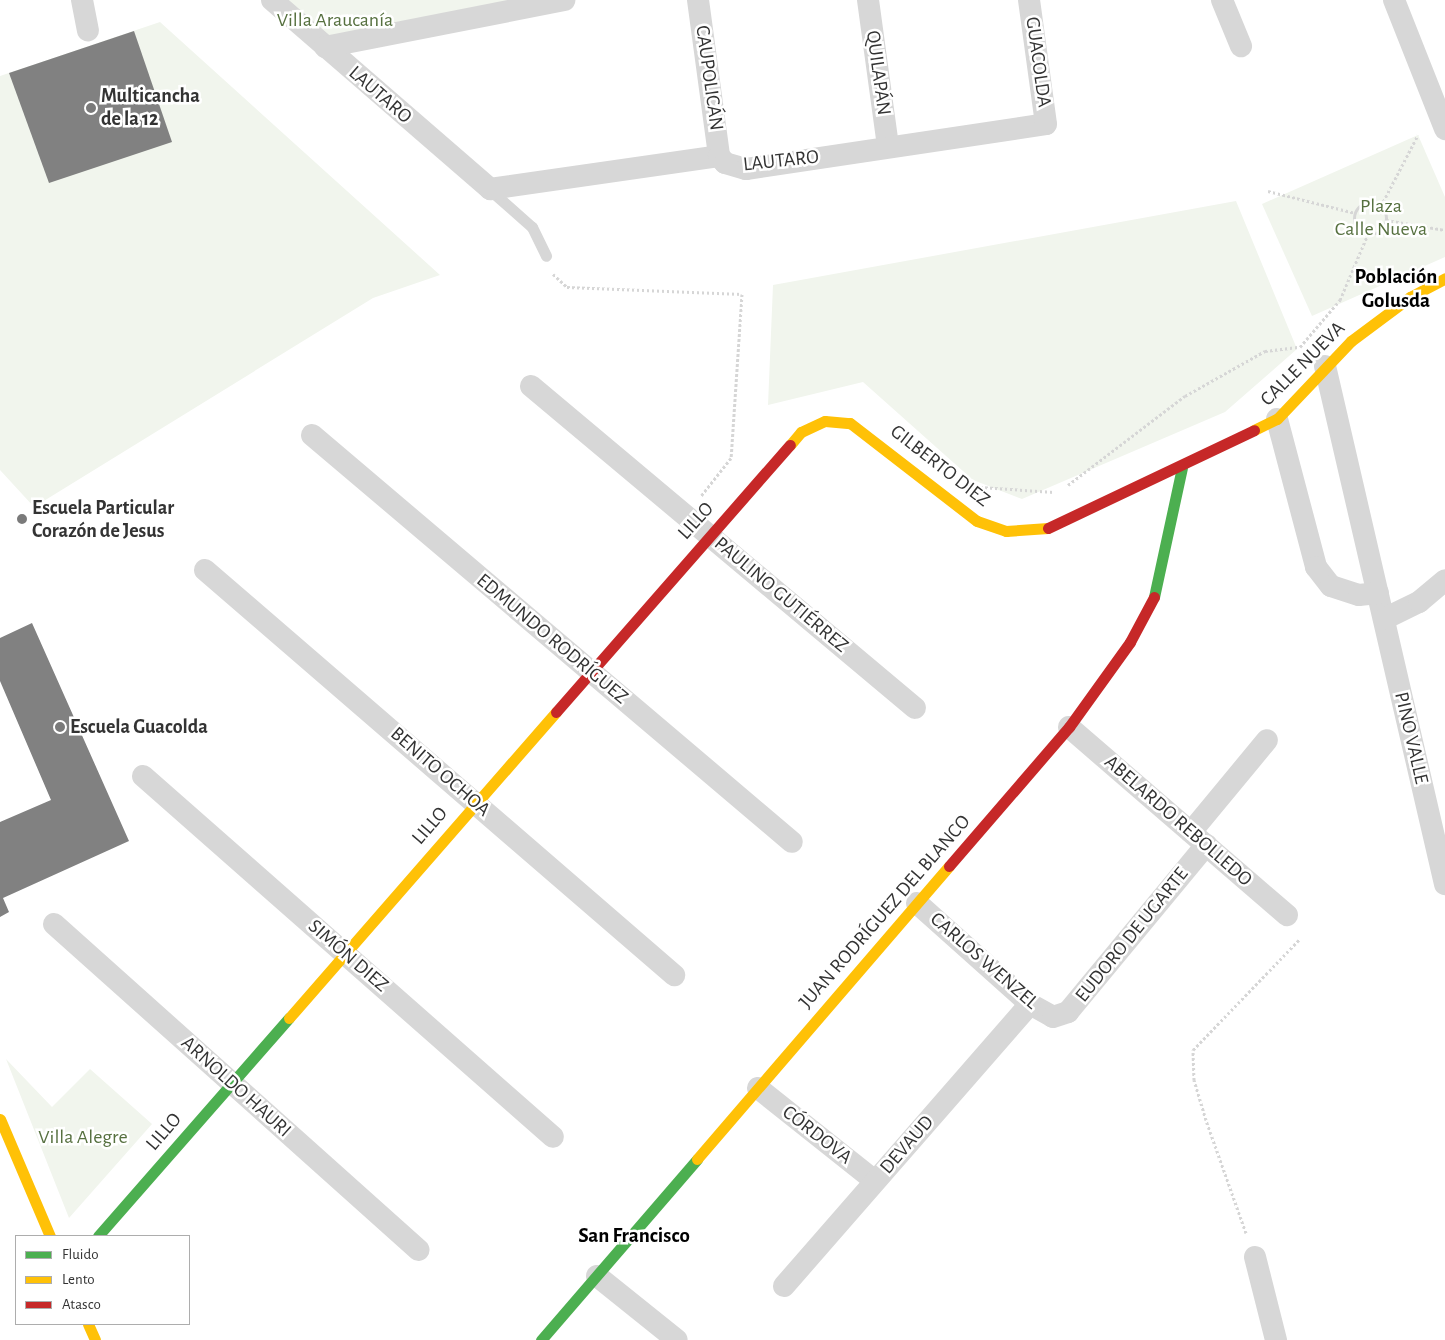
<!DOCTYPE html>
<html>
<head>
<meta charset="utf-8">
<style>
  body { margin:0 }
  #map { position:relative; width:1445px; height:1340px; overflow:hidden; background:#fff; font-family:"Alegreya Sans",sans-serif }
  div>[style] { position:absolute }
  .green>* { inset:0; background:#f1f5ed }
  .building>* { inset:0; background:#818181 }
  .path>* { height:3px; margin-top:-1.5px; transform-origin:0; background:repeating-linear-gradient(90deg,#d6d6d6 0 2.5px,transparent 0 5px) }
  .path>.ring { margin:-1.5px; padding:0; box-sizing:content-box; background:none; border:3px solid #d6d6d6; border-radius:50% }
  .lane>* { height:11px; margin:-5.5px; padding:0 5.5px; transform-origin:5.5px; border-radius:5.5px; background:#d7d7d7 }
  .street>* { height:22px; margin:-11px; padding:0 11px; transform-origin:11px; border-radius:11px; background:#d7d7d7 }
  .fast>* { height:11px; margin:-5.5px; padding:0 5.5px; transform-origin:5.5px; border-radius:5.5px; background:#4caf50 }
  .slow>* { height:11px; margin:-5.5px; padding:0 5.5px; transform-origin:5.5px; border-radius:5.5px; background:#ffc107 }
  .jam>* { height:11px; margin:-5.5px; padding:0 5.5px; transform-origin:5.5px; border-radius:5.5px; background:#c62828 }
  .dots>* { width:14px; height:14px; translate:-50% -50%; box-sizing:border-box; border:2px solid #fff; border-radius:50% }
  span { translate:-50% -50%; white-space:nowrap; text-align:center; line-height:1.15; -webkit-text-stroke:5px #fff; paint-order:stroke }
  .park-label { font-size:20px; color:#56703f }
  .street-label { font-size:20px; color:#333 }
  .poi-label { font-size:20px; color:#333; font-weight:700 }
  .left { translate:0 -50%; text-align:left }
  .neighbourhood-label { font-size:21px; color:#000; font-weight:700 }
  .legend { position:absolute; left:15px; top:1235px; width:175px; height:90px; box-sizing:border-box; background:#fff; border:1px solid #adadad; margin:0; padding:6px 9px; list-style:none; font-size:15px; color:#333 }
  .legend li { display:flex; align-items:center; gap:10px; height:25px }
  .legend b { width:25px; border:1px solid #adadad }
</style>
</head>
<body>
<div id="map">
  <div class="green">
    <div style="clip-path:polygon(280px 0,547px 0,328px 43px)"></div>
    <div style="clip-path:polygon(160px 22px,440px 275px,373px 298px,34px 507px,0 470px,0 76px)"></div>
    <div style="clip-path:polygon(1418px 135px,1445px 197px,1445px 257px,1312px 316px,1262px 204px)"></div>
    <div style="clip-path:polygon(1236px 201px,1297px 349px,1225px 412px,1022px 499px,973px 480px,863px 382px,768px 405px,773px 285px)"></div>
    <div style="clip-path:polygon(6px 1059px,52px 1107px,90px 1069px,152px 1124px,69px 1218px)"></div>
  </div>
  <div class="building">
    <div style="clip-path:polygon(134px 31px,172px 142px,49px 183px,9px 73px)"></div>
    <div style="clip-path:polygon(32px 623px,129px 841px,3px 898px,9px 912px,0 917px,0 822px,51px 800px,0 681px,0 638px)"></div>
  </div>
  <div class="path">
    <div style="left:1268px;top:191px;width:90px;rotate:14.2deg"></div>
    <div class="ring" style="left:1354px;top:202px;width:29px;height:29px"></div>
    <div style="left:1381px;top:206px;width:80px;rotate:-62.5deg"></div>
    <div style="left:1386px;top:220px;width:60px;rotate:9.6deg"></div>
    <div style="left:553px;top:274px;width:19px;rotate:43deg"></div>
    <div style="left:567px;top:287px;width:175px;rotate:2.3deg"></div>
    <div style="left:742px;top:294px;width:164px;rotate:93.8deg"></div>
    <div style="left:731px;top:458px;width:48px;rotate:128.3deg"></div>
    <div style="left:1068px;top:485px;width:147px;rotate:-37.3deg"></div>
    <div style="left:1185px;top:396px;width:92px;rotate:-29.4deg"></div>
    <div style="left:1265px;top:351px;width:35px;rotate:-7deg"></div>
    <div style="left:1300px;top:347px;width:62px;rotate:-49.6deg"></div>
    <div style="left:1340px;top:300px;width:72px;rotate:-67deg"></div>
    <div style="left:980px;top:487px;width:74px;rotate:3.9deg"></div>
    <div style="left:1246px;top:1233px;width:120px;rotate:-109.5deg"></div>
    <div style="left:1206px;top:1120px;width:42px;rotate:-106.7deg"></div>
    <div style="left:1194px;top:1080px;width:30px;rotate:-92deg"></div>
    <div style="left:1193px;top:1050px;width:154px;rotate:-46.1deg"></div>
  </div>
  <div class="lane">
    <div style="left:490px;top:190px;width:56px;rotate:41.4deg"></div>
    <div style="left:532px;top:227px;width:32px;rotate:64deg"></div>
  </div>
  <div class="street">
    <div style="left:82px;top:0;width:31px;rotate:79deg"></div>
    <div style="left:272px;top:0;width:289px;rotate:40.9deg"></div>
    <div style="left:490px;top:189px;width:231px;rotate:-8.2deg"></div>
    <div style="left:698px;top:0;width:157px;rotate:82.3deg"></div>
    <div style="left:868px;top:0;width:147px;rotate:82.2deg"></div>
    <div style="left:1222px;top:0;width:50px;rotate:67.6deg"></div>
    <div style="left:1394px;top:0;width:139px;rotate:68.4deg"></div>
    <div style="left:325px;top:47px;width:244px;rotate:-11.1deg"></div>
    <div style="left:719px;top:156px;width:9px;rotate:49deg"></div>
    <div style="left:725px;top:163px;width:22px;rotate:16deg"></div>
    <div style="left:746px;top:169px;width:303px;rotate:-8.5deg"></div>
    <div style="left:1046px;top:124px;width:125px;rotate:-97.8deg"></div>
    <div style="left:1325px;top:366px;width:532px;rotate:76.96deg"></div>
    <div style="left:531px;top:386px;width:501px;rotate:39.98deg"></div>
    <div style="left:1277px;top:419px;width:153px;rotate:75.2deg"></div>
    <div style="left:1316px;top:567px;width:24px;rotate:52deg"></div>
    <div style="left:1331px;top:586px;width:29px;rotate:18deg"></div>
    <div style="left:1359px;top:595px;width:19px;rotate:-6deg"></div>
    <div style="left:312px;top:435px;width:629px;rotate:40.3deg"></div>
    <div style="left:205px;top:570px;width:620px;rotate:40.81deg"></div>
    <div style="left:1384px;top:619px;width:39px;rotate:-26deg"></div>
    <div style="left:1419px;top:602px;width:34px;rotate:-40deg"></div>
    <div style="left:1069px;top:727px;width:288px;rotate:40.8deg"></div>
    <div style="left:143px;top:776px;width:546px;rotate:41.36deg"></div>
    <div style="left:1191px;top:832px;width:119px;rotate:-50.4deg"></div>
    <div style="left:917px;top:903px;width:152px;rotate:41.8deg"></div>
    <div style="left:1030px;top:1004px;width:26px;rotate:29deg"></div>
    <div style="left:1053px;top:1017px;width:16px;rotate:-18deg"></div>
    <div style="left:1068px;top:1012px;width:217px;rotate:-50.4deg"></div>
    <div style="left:54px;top:924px;width:489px;rotate:41.8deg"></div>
    <div style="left:758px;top:1088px;width:149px;rotate:38.5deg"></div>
    <div style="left:1255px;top:1257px;width:86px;rotate:75.8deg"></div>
    <div style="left:597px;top:1276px;width:102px;rotate:38.7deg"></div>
    <div style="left:784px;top:1286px;width:374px;rotate:-48.9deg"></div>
  </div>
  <div class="fast">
    <div style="left:1154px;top:597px;width:132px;rotate:-77.8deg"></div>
    <div style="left:98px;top:1236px;width:290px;rotate:-48.8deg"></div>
    <div style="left:541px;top:1340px;width:239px;rotate:-49.2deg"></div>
  </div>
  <div class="slow">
    <div style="left:1254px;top:430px;width:25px;rotate:-26deg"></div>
    <div style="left:1277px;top:419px;width:108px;rotate:-46.5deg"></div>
    <div style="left:1351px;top:341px;width:74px;rotate:-36.7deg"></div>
    <div style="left:1410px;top:297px;width:40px;rotate:-28deg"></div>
    <div style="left:790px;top:445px;width:17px;rotate:-50deg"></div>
    <div style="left:801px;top:432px;width:26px;rotate:-25deg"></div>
    <div style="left:825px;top:421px;width:25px;rotate:5deg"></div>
    <div style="left:850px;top:423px;width:160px;rotate:37.7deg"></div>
    <div style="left:977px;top:521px;width:31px;rotate:19deg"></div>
    <div style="left:1006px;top:531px;width:42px;rotate:-4.1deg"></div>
    <div style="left:289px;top:1018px;width:406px;rotate:-48.9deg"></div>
    <div style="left:0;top:1119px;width:127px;rotate:66.9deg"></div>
    <div style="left:697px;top:1159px;width:386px;rotate:-49.3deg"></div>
    <div style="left:88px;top:1324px;width:17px;rotate:66deg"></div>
  </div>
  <div class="jam">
    <div style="left:1048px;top:528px;width:228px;rotate:-25.4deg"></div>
    <div style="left:556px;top:712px;width:355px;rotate:-48.8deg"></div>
    <div style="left:949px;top:866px;width:184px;rotate:-49.2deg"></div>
    <div style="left:1069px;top:727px;width:105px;rotate:-54.3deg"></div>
    <div style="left:1130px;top:642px;width:51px;rotate:-61.9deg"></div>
  </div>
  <div class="dots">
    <div style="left:91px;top:108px;background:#7a7a7a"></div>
    <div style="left:22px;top:519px;background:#7a7a7a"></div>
    <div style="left:60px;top:727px;background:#7a7a7a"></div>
  </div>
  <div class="park-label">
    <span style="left:335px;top:20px">Villa Araucanía</span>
    <span style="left:1381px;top:218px">Plaza<br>Calle Nueva</span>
    <span style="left:83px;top:1137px">Villa Alegre</span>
  </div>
  <div class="street-label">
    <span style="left:1038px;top:62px;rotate:82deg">GUACOLDA</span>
    <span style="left:878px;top:73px;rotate:82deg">QUILAPÁN</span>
    <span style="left:709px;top:78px;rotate:82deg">CAUPOLICÁN</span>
    <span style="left:380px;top:95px;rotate:41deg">LAUTARO</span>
    <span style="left:781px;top:161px;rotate:-6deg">LAUTARO</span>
    <span style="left:1303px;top:364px;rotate:-45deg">CALLE NUEVA</span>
    <span style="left:940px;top:466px;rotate:38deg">GILBERTO DIEZ</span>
    <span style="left:696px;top:521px;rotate:-48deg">LILLO</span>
    <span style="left:781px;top:595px;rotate:40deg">PAULINO GUTIÉRREZ</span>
    <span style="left:552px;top:639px;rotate:40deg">EDMUNDO RODRÍGUEZ</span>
    <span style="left:1411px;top:738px;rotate:77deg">PINO VALLE</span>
    <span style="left:440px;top:772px;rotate:41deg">BENITO OCHOA</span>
    <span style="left:1178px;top:821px;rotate:41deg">ABELARDO REBOLLEDO</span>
    <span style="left:430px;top:826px;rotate:-49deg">LILLO</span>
    <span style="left:885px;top:912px;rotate:-49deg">JUAN RODRÍGUEZ DEL BLANCO</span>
    <span style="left:1132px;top:935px;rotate:-51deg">EUDORO DE UGARTE</span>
    <span style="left:348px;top:956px;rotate:41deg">SIMÓN DIEZ</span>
    <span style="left:984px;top:961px;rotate:41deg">CARLOS WENZEL</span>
    <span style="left:236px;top:1087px;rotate:42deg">ARNOLDO HAURI</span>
    <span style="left:164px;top:1132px;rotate:-49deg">LILLO</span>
    <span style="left:817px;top:1135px;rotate:38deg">CÓRDOVA</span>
    <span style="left:907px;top:1145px;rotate:-49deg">DEVAUD</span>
  </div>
  <div class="poi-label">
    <span class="left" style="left:101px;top:108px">Multicancha<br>de la 12</span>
    <span class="left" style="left:32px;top:520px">Escuela Particular<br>Corazón de Jesus</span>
    <span class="left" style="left:70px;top:727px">Escuela Guacolda</span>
  </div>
  <div class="neighbourhood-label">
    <span style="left:1396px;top:289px">Población<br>Golusda</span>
    <span style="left:634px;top:1236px">San Francisco</span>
  </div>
  <ul class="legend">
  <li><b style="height:6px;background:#4caf50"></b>Fluido</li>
  <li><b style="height:6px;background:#ffc107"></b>Lento</li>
  <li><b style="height:6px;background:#c62828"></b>Atasco</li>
  </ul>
</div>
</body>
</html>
